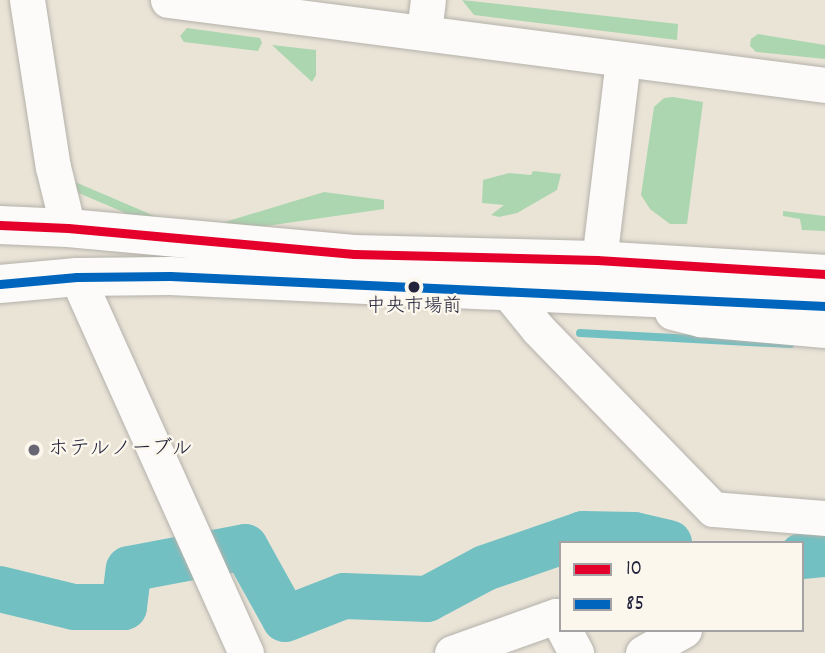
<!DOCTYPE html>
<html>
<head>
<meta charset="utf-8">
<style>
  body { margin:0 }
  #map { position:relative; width:825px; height:653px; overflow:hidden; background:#eae4d7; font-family:Dekko,"Klee One",sans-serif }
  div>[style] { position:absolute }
  .green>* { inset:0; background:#abd6af }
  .stream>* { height:8px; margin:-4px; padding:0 4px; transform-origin:4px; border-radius:4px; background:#73c0c3 }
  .river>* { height:46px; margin:-23px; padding:0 23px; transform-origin:23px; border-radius:23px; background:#73c0c3 }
  .roads { filter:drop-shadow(0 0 2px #b4b1ab) drop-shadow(0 0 2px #b4b1ab) }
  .minor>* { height:35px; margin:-17.5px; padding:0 17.5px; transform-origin:17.5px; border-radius:17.5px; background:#fcfbf9 }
  .major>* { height:38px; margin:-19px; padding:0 19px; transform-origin:19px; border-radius:19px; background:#fcfbf9 }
  .bus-1>* { height:9px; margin:-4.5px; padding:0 4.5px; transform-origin:4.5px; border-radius:4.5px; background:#e4002b }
  .bus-2>* { height:9px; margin:-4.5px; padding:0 4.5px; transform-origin:4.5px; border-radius:4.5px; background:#0065bd }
  .dots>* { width:19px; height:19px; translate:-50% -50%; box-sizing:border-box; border:4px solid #fbf7ec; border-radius:50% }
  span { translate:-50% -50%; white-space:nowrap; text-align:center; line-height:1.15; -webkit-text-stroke:5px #fbf7ec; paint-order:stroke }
  .bus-label { font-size:19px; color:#22223b }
  .poi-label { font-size:21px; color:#22223b }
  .left { translate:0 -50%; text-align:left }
  .legend { position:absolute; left:559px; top:541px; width:245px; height:91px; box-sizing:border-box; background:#fbf7ec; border:2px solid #a4a2a5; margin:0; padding:9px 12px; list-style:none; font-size:21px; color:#22223b }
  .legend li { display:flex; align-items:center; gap:14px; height:35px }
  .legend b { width:35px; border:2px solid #a4a2a5 }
</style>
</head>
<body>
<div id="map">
  <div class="green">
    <div style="clip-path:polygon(462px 0,678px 24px,677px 40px,474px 15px)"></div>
    <div style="clip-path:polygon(187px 28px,260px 38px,262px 43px,258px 51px,184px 42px,180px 36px)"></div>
    <div style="clip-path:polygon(758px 34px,825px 45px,825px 59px,756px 52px,750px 46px,751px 39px)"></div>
    <div style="clip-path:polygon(272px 45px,316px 50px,316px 75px,312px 82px)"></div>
    <div style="clip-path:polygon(673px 97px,703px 102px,687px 224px,670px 224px,650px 209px,641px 195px,654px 107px,664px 98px)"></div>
    <div style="clip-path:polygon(533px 171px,561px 174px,557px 190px,517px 213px,499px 217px,491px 215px,504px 205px,482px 203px,483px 180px,509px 173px,531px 175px)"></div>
    <div style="clip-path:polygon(61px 176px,192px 232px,324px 192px,384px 200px,384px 209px,184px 238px,60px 185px)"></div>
    <div style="clip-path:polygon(783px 211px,825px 216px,825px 231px,802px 230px,800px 219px,783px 216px)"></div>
  </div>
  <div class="stream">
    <div style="left:580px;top:333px;width:211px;rotate:3deg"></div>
  </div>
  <div class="river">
    <div style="left:802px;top:556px;width:23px;rotate:-5deg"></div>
    <div style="left:0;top:589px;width:76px;rotate:13.7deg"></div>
    <div style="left:74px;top:607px;width:50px"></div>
    <div style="left:124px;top:607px;width:38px;rotate:-83deg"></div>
    <div style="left:129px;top:569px;width:118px;rotate:-10.7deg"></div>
    <div style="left:245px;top:547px;width:82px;rotate:60.9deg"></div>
    <div style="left:285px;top:619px;width:63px;rotate:-21.3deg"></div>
    <div style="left:344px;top:596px;width:83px;rotate:2.1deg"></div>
    <div style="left:427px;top:599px;width:66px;rotate:-28.1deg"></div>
    <div style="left:485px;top:568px;width:104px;rotate:-19.1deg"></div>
    <div style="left:583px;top:534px;width:51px;rotate:1.1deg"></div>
    <div style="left:634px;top:535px;width:36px;rotate:13deg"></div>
  </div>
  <div class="roads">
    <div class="minor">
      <div style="left:27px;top:0;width:169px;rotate:81.2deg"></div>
      <div style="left:53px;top:167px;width:63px;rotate:76.2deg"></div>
      <div style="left:168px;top:0;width:662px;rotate:7.37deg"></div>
      <div style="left:424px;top:32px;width:32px;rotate:-83deg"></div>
      <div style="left:77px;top:277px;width:412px;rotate:65.8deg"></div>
      <div style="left:596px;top:286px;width:228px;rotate:-83.2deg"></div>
      <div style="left:508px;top:292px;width:48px;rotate:51deg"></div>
      <div style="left:538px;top:329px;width:251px;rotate:45.8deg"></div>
      <div style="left:713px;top:509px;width:112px;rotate:4.6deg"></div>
      <div style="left:672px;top:312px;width:30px;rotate:14deg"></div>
      <div style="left:701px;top:319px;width:124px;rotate:5.1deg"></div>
      <div style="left:564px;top:630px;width:26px;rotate:62deg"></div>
      <div style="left:452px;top:653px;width:110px;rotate:-19.6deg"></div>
      <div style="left:556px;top:616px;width:10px;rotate:61deg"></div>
      <div style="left:643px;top:653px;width:47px;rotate:-29.3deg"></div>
    </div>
    <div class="major">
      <div style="left:0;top:225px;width:68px;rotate:2.5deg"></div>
      <div style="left:68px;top:228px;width:287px;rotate:5.2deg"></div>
      <div style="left:354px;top:254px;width:243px;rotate:1.4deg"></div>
      <div style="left:597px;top:260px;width:228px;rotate:3.5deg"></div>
      <div style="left:0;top:284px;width:77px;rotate:-5.2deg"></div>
      <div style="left:77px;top:277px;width:93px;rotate:-0.6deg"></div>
      <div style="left:170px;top:276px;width:656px;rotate:2.62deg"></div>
    </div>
  </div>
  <div class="bus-1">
    <div style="left:0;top:225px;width:68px;rotate:2.5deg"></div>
    <div style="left:68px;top:228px;width:287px;rotate:5.2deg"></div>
    <div style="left:354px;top:254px;width:243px;rotate:1.4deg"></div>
    <div style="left:597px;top:260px;width:228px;rotate:3.5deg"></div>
  </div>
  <div class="bus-2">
    <div style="left:0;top:284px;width:77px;rotate:-5.2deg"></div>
    <div style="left:77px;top:277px;width:93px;rotate:-0.6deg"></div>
    <div style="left:170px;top:276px;width:656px;rotate:2.62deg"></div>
  </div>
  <div class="dots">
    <div style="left:414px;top:287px;background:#22223b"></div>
    <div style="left:34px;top:450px;background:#686672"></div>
  </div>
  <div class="bus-label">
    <span style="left:414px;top:308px">中央市場前</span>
  </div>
  <div class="poi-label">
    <span class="left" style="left:48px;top:450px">ホテルノーブル</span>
  </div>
  <ul class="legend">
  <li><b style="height:9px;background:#e4002b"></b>10</li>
  <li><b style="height:9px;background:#0065bd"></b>85</li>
  </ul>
</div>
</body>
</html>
